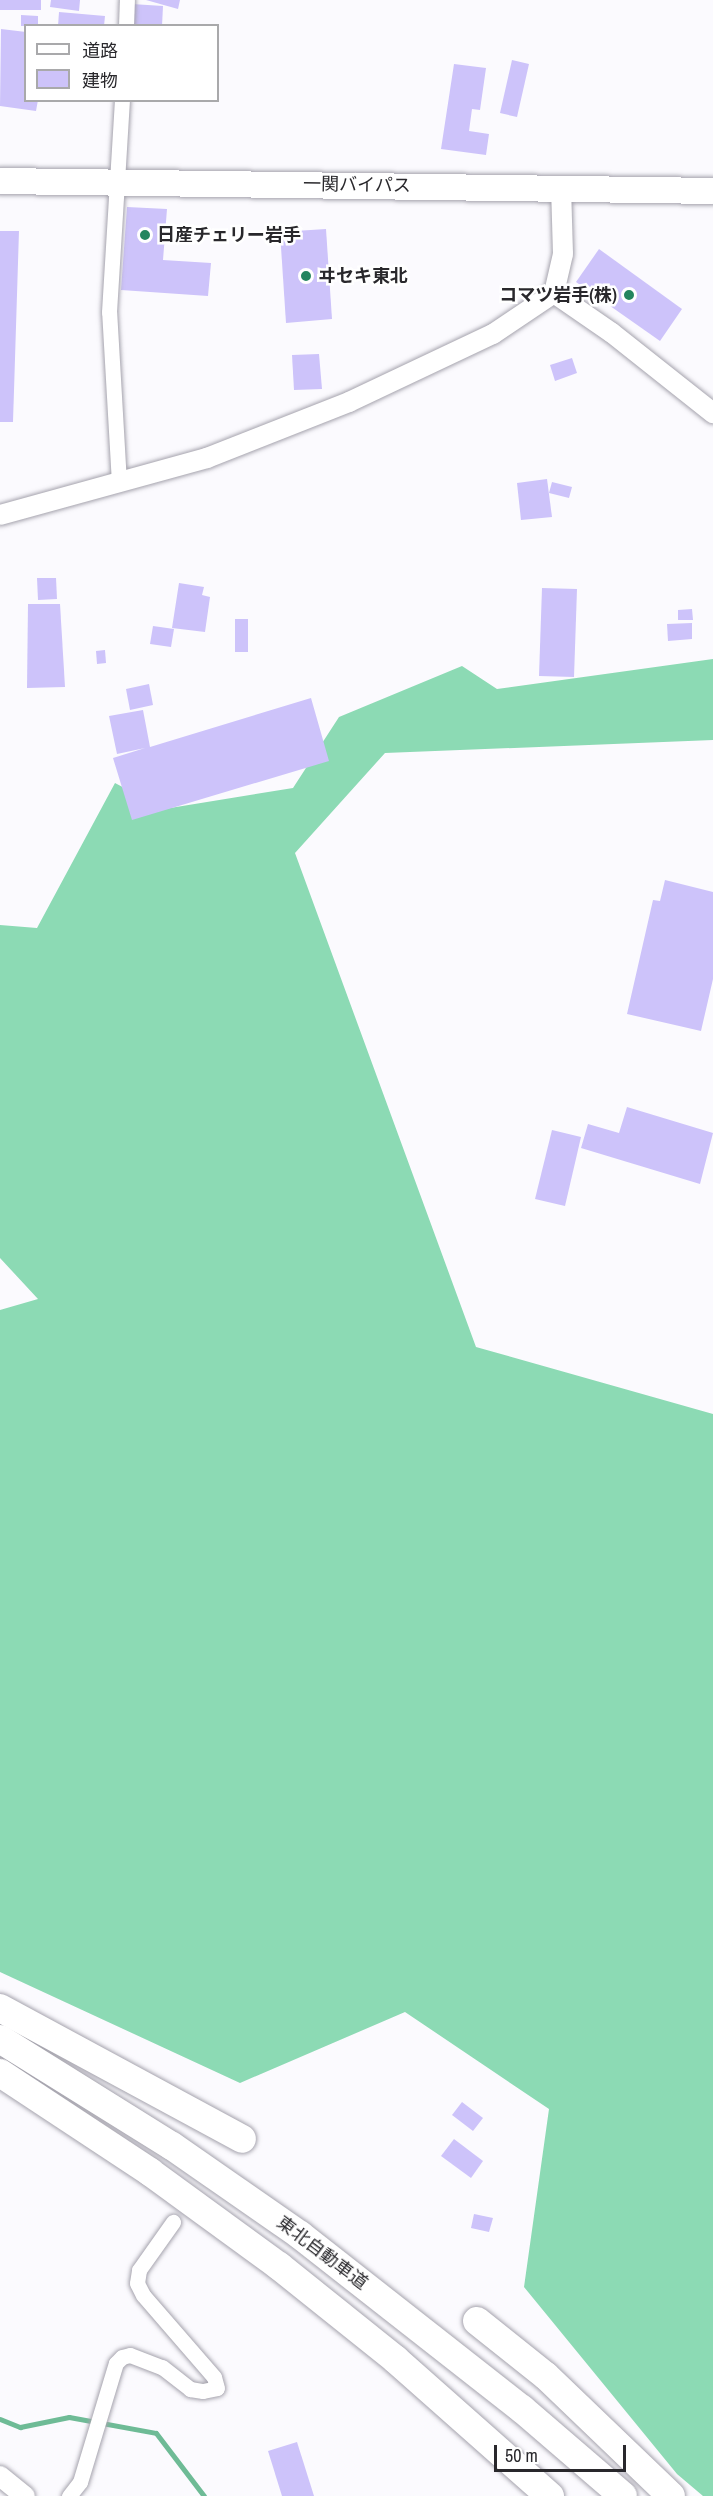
<!DOCTYPE html>
<html>
<head>
<meta charset="utf-8">
<style>
  body { margin:0 }
  #map { position:relative; width:713px; height:2496px; overflow:hidden; background:#fbfafe; font-family:"Archivo Narrow","Noto Sans JP",sans-serif }
  div>[style] { position:absolute }
  .forest>* { inset:0; background:#8cdab4 }
  .stream>* { height:5px; margin:-2.5px; padding:0 2.5px; transform-origin:2.5px; border-radius:2.5px; background:#6ebb96 }
  .building>* { inset:0; background:#cdc3fa }
  .roads { filter:drop-shadow(0 0 2px #a5a3ad) drop-shadow(0 0 2px #a5a3ad) }
  .minor>* { height:15px; margin:-7.5px; padding:0 7.5px; transform-origin:7.5px; border-radius:7.5px; background:#fff }
  .tertiary>* { height:20px; margin:-10px; padding:0 10px; transform-origin:10px; border-radius:10px; background:#fff }
  .trunk>* { height:26px; margin:-13px; padding:0 13px; transform-origin:13px; border-radius:13px; background:#fff }
  .motorway>* { height:28px; margin:-14px; padding:0 14px; transform-origin:14px; border-radius:14px; background:#fff }
  .dots>* { width:16px; height:16px; translate:-50% -50%; box-sizing:border-box; border:3px solid #fff; border-radius:50% }
  span { translate:-50% -50%; white-space:nowrap; text-align:center; line-height:1.15; -webkit-text-stroke:5px #fff; paint-order:stroke }
  .street-label { font-size:18px; color:#29282c }
  .poi-label { font-size:18px; color:#29282c; font-weight:700 }
  .left { translate:0 -50%; text-align:left }
  .right { translate:-100% -50%; text-align:right }
  .legend { position:absolute; left:24px; top:24px; width:195px; height:78px; box-sizing:border-box; background:#fff; border:2px solid #a9a9ab; margin:0; padding:8px 10px; list-style:none; font-size:18px; color:#29282c }
  .legend li { display:flex; align-items:center; gap:12px; height:30px }
  .legend b { width:30px; border:2px solid #a9a9ab }
  .scale { position:absolute; left:494px; top:2445px; width:132px; height:27px; box-sizing:border-box; border:3px solid #29282c; border-top:0; padding-left:8px; font-size:18px; line-height:21px; white-space:nowrap; color:#29282c; -webkit-text-stroke:4px #fff; paint-order:stroke }
</style>
</head>
<body>
<div id="map">
  <div class="forest">
    <div style="clip-path:polygon(713px 659px,713px 740px,385px 753px,295px 853px,476px 1347px,713px 1414px,713px 2496px,703px 2496px,677px 2474px,524px 2287px,549px 2109px,405px 2012px,240px 2083px,0 1972px,0 1310px,38px 1299px,0 1258px,0 925px,37px 928px,115px 783px,164px 809px,293px 788px,339px 717px,462px 666px,497px 689px)"></div>
  </div>
  <div class="stream">
    <div style="left:0;top:2419px;width:22px;rotate:22deg"></div>
    <div style="left:20px;top:2427px;width:50px;rotate:-11.5deg"></div>
    <div style="left:69px;top:2417px;width:88px;rotate:10.4deg"></div>
    <div style="left:156px;top:2433px;width:79px;rotate:52.7deg"></div>
  </div>
  <div class="building">
    <div style="clip-path:polygon(0 0,41px 0,41px 10px,0 10px)"></div>
    <div style="clip-path:polygon(51px 0,80px 0,79px 11px,50px 7px)"></div>
    <div style="clip-path:polygon(146px 0,180px 0,178px 9px)"></div>
    <div style="clip-path:polygon(132px 4px,163px 6px,162px 26px,131px 26px)"></div>
    <div style="clip-path:polygon(59px 12px,105px 16px,104px 26px,58px 26px)"></div>
    <div style="clip-path:polygon(21px 15px,38px 16px,38px 26px,21px 26px)"></div>
    <div style="clip-path:polygon(1px 29px,26px 32px,26px 100px,38px 100px,36px 111px,0 106px)"></div>
    <div style="clip-path:polygon(512px 60px,529px 64px,517px 117px,500px 113px)"></div>
    <div style="clip-path:polygon(454px 64px,486px 68px,480px 110px,472px 109px,469px 131px,489px 134px,486px 155px,441px 149px)"></div>
    <div style="clip-path:polygon(127px 207px,167px 209px,163px 260px,211px 263px,208px 296px,121px 290px)"></div>
    <div style="clip-path:polygon(326px 229px,332px 319px,286px 323px,280px 232px)"></div>
    <div style="clip-path:polygon(0 231px,19px 231px,13px 422px,0 422px)"></div>
    <div style="clip-path:polygon(599px 249px,682px 309px,660px 341px,576px 282px)"></div>
    <div style="clip-path:polygon(319px 354px,322px 389px,294px 390px,292px 355px)"></div>
    <div style="clip-path:polygon(572px 358px,577px 373px,555px 381px,550px 365px)"></div>
    <div style="clip-path:polygon(547px 479px,552px 517px,521px 520px,517px 483px)"></div>
    <div style="clip-path:polygon(552px 482px,572px 487px,569px 498px,549px 493px)"></div>
    <div style="clip-path:polygon(37px 578px,56px 578px,57px 599px,38px 600px)"></div>
    <div style="clip-path:polygon(179px 583px,204px 587px,202px 595px,210px 597px,205px 632px,172px 628px)"></div>
    <div style="clip-path:polygon(542px 588px,577px 589px,574px 677px,539px 676px)"></div>
    <div style="clip-path:polygon(28px 604px,60px 604px,65px 687px,27px 688px)"></div>
    <div style="clip-path:polygon(692px 609px,693px 620px,678px 620px,678px 610px)"></div>
    <div style="clip-path:polygon(235px 619px,248px 619px,248px 652px,235px 652px)"></div>
    <div style="clip-path:polygon(692px 623px,692px 639px,668px 641px,667px 624px)"></div>
    <div style="clip-path:polygon(153px 626px,174px 629px,171px 647px,150px 644px)"></div>
    <div style="clip-path:polygon(105px 650px,106px 663px,97px 664px,96px 651px)"></div>
    <div style="clip-path:polygon(149px 684px,153px 705px,130px 710px,126px 689px)"></div>
    <div style="clip-path:polygon(311px 698px,329px 761px,132px 820px,113px 758px,145px 748px,117px 754px,109px 716px,143px 710px,150px 747px)"></div>
    <div style="clip-path:polygon(665px 880px,713px 892px,713px 979px,701px 1031px,627px 1014px,653px 900px,660px 901px)"></div>
    <div style="clip-path:polygon(627px 1107px,713px 1133px,700px 1184px,581px 1148px,588px 1124px,619px 1133px)"></div>
    <div style="clip-path:polygon(552px 1130px,581px 1137px,565px 1206px,535px 1199px)"></div>
    <div style="clip-path:polygon(462px 2102px,483px 2118px,473px 2131px,452px 2115px)"></div>
    <div style="clip-path:polygon(454px 2139px,483px 2161px,471px 2178px,441px 2156px)"></div>
    <div style="clip-path:polygon(474px 2214px,493px 2218px,489px 2232px,471px 2228px)"></div>
    <div style="clip-path:polygon(297px 2442px,314px 2496px,282px 2496px,268px 2451px)"></div>
  </div>
  <div class="roads">
    <div class="minor">
      <div style="left:126px;top:26px;width:26px;rotate:-88deg"></div>
      <div style="left:119px;top:483px;width:171px;rotate:-93.3deg"></div>
      <div style="left:109px;top:312px;width:212px;rotate:-86.5deg"></div>
      <div style="left:69px;top:2496px;width:18px;rotate:-52deg"></div>
      <div style="left:80px;top:2482px;width:124px;rotate:-73.2deg"></div>
      <div style="left:116px;top:2363px;width:8px;rotate:-45deg"></div>
      <div style="left:122px;top:2357px;width:8px;rotate:-14deg"></div>
      <div style="left:130px;top:2355px;width:34px;rotate:21deg"></div>
      <div style="left:162px;top:2367px;width:36px;rotate:38deg"></div>
      <div style="left:190px;top:2389px;width:13px;rotate:9deg"></div>
      <div style="left:203px;top:2391px;width:14px;rotate:-12deg"></div>
      <div style="left:217px;top:2388px;width:11px;rotate:-105deg"></div>
      <div style="left:214px;top:2377px;width:108px;rotate:-130.9deg"></div>
      <div style="left:143px;top:2295px;width:13px;rotate:-117deg"></div>
      <div style="left:137px;top:2283px;width:13px;rotate:-81deg"></div>
      <div style="left:139px;top:2270px;width:59px;rotate:-54.7deg"></div>
    </div>
    <div class="tertiary">
      <div style="left:554px;top:293px;width:70px;rotate:34.6deg"></div>
      <div style="left:612px;top:333px;width:129px;rotate:38.4deg"></div>
      <div style="left:0;top:515px;width:215px;rotate:-15.4deg"></div>
      <div style="left:207px;top:458px;width:153px;rotate:-21.5deg"></div>
      <div style="left:349px;top:402px;width:159px;rotate:-25.3deg"></div>
      <div style="left:493px;top:334px;width:73px;rotate:-33.9deg"></div>
      <div style="left:554px;top:293px;width:40px;rotate:-77deg"></div>
      <div style="left:563px;top:254px;width:66px;rotate:-91.7deg"></div>
      <div style="left:0;top:2476px;width:32px;rotate:39deg"></div>
    </div>
    <div class="trunk">
      <div style="left:0;top:181px;width:713px;rotate:0.8deg"></div>
    </div>
    <div class="motorway">
      <div style="left:0;top:2008px;width:275px;rotate:28.4deg"></div>
      <div style="left:0;top:2039px;width:203px;rotate:31.9deg"></div>
      <div style="left:172px;top:2146px;width:156px;rotate:34.8deg"></div>
      <div style="left:300px;top:2235px;width:282px;rotate:38.1deg"></div>
      <div style="left:522px;top:2409px;width:133px;rotate:40.7deg"></div>
      <div style="left:0;top:2073px;width:180px;rotate:33.4deg"></div>
      <div style="left:150px;top:2172px;width:160px;rotate:36.1deg"></div>
      <div style="left:279px;top:2266px;width:149px;rotate:38.7deg"></div>
      <div style="left:395px;top:2359px;width:207px;rotate:41.5deg"></div>
      <div style="left:477px;top:2321px;width:88px;rotate:38.6deg"></div>
      <div style="left:546px;top:2376px;width:173px;rotate:43.8deg"></div>
    </div>
  </div>
  <div class="dots">
    <div style="left:145px;top:235px;background:#23855f"></div>
    <div style="left:306px;top:276px;background:#23855f"></div>
    <div style="left:629px;top:295px;background:#23855f"></div>
  </div>
  <div class="street-label">
    <span style="left:357px;top:185px;rotate:1deg">一関バイパス</span>
    <span style="left:322px;top:2253px;rotate:37deg">東北自動車道</span>
  </div>
  <div class="poi-label">
    <span class="left" style="left:157px;top:235px">日産チェリー岩手</span>
    <span class="left" style="left:318px;top:276px">ヰセキ東北</span>
    <span class="right" style="left:617px;top:295px">コマツ岩手(株)</span>
  </div>
  <ul class="legend">
  <li><b style="height:8px;background:#fff"></b>道路</li>
  <li><b style="height:16px;background:#cdc3fa"></b>建物</li>
  </ul>
  <div class="scale">50 m</div>
</div>
</body>
</html>
